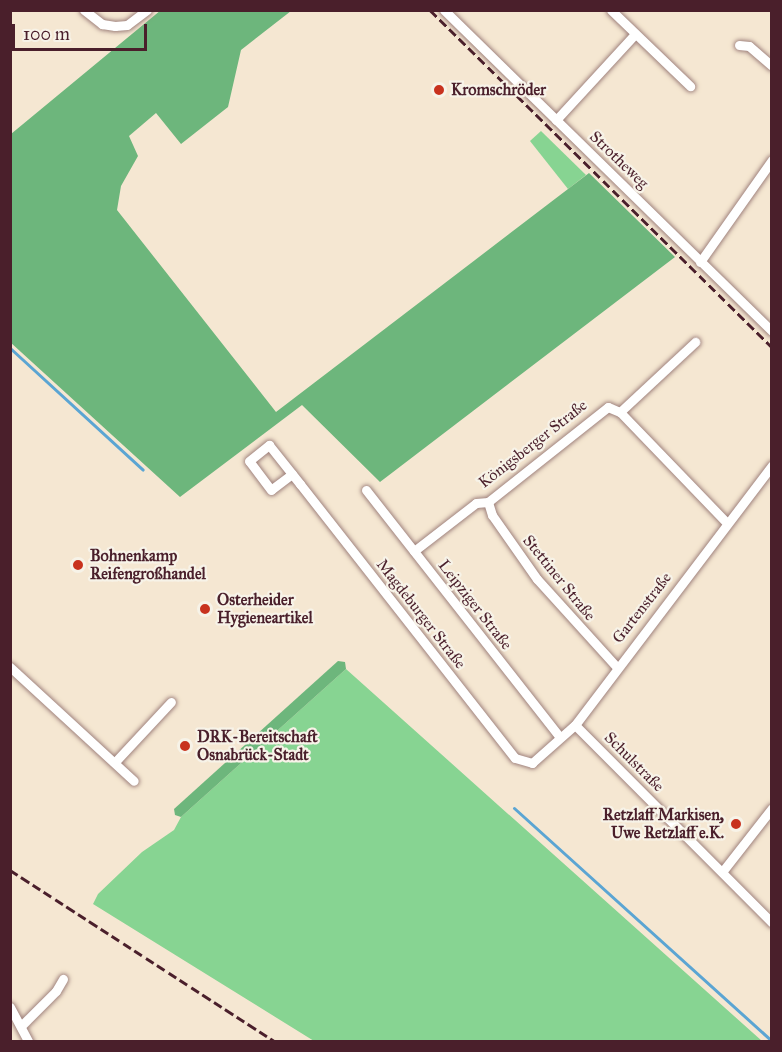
<!DOCTYPE html>
<html>
<head>
<meta charset="utf-8">
<style>
  body { margin:0 }
  #map { position:relative; width:782px; height:1052px; overflow:hidden; background:#f5e7d2; font-family:"IM FELL Great Primer",serif }
  div>[style] { position:absolute }
  .green>* { inset:0; background:#87d492 }
  .forest>* { inset:0; background:#6db67c }
  .stream>* { height:3px; margin:-1.5px; padding:0 1.5px; transform-origin:1.5px; border-radius:1.5px; background:#5ba5d3 }
  .roads { filter:drop-shadow(0 0 2px #a0837e) drop-shadow(0 0 2px #a0837e) }
  .minor>* { height:9px; margin:-4.5px; padding:0 4.5px; transform-origin:4.5px; border-radius:4.5px; background:#fff }
  .rail>* { height:3px; margin-top:-1.5px; transform-origin:0; background:repeating-linear-gradient(90deg,#4a1f2b 0 9px,transparent 0 13.5px) }
  .dots>* { width:16px; height:16px; translate:-50% -50%; box-sizing:border-box; border:3px solid #f7f3e8; border-radius:50% }
  span { translate:-50% -50%; white-space:nowrap; text-align:center; line-height:1.15; -webkit-text-stroke:4.5px #f7f3e8; paint-order:stroke }
  .poi-label { font-size:16px; color:#4a1f2b; font-weight:700 }
  .left { translate:0 -50%; text-align:left }
  .right { translate:-100% -50%; text-align:right }
  .street-label { font-size:16px; color:#4a1f2b }
  .frame { position:absolute; inset:0; border:12px solid #4a1f2b; pointer-events:none }
  .scale { position:absolute; left:12px; top:24px; width:135px; height:27px; box-sizing:border-box; border:3px solid #4a1f2b; border-top:0; padding-left:8px; font-size:18px; line-height:21px; white-space:nowrap; color:#4a1f2b; -webkit-text-stroke:4px #f7f3e8; paint-order:stroke }
</style>
</head>
<body>
<div id="map">
  <div class="green">
    <div style="clip-path:polygon(541px 131px,586px 175px,568px 189px,530px 141px)"></div>
    <div style="clip-path:polygon(346px 669px,762px 1041px,314px 1041px,93px 904px,98px 894px,142px 852px,174px 830px,181px 817px)"></div>
  </div>
  <div class="forest">
    <div style="clip-path:polygon(161px 10px,291px 11px,241px 50px,228px 107px,181px 144px,156px 113px,129px 136px,138px 156px,121px 186px,117px 210px,276px 412px,589px 173px,675px 257px,380px 482px,302px 405px,180px 497px,10px 342px,11px 134px)"></div>
    <div style="clip-path:polygon(338px 661px,345px 662px,346px 669px,181px 817px,175px 815px,174px 809px)"></div>
  </div>
  <div class="stream">
    <div style="left:10px;top:348px;width:180px;rotate:42.5deg"></div>
    <div style="left:514px;top:808px;width:348px;rotate:42.1deg"></div>
  </div>
  <div class="roads">
    <div class="minor">
      <div style="left:84px;top:10px;width:23px;rotate:38deg"></div>
      <div style="left:102px;top:24px;width:13px;rotate:9deg"></div>
      <div style="left:115px;top:26px;width:12px;rotate:-5deg"></div>
      <div style="left:127px;top:25px;width:25px;rotate:-37deg"></div>
      <div style="left:444px;top:10px;width:459px;rotate:44.4deg"></div>
      <div style="left:611px;top:10px;width:110px;rotate:43.9deg"></div>
      <div style="left:739px;top:45px;width:10px;rotate:6deg"></div>
      <div style="left:749px;top:46px;width:30px;rotate:41deg"></div>
      <div style="left:556px;top:120px;width:117px;rotate:-47.4deg"></div>
      <div style="left:700px;top:262px;width:125px;rotate:-54.8deg"></div>
      <div style="left:620px;top:412px;width:103px;rotate:-43deg"></div>
      <div style="left:292px;top:474px;width:26px;rotate:143deg"></div>
      <div style="left:271px;top:490px;width:36px;rotate:-127deg"></div>
      <div style="left:249px;top:461px;width:26px;rotate:-39deg"></div>
      <div style="left:269px;top:445px;width:50px;rotate:51.5deg"></div>
      <div style="left:300px;top:484px;width:348px;rotate:51.9deg"></div>
      <div style="left:515px;top:758px;width:18px;rotate:16deg"></div>
      <div style="left:532px;top:763px;width:57px;rotate:-41.5deg"></div>
      <div style="left:575px;top:725px;width:326px;rotate:-52.8deg"></div>
      <div style="left:366px;top:490px;width:314px;rotate:51.9deg"></div>
      <div style="left:488px;top:502px;width:14px;rotate:73deg"></div>
      <div style="left:492px;top:515px;width:78px;rotate:54.9deg"></div>
      <div style="left:537px;top:579px;width:118px;rotate:47.8deg"></div>
      <div style="left:414px;top:551px;width:78px;rotate:-37.7deg"></div>
      <div style="left:476px;top:503px;width:12px;rotate:-5deg"></div>
      <div style="left:488px;top:502px;width:153px;rotate:-38.4deg"></div>
      <div style="left:608px;top:407px;width:13px;rotate:23deg"></div>
      <div style="left:620px;top:412px;width:153px;rotate:46.1deg"></div>
      <div style="left:10px;top:667px;width:168px;rotate:42.6deg"></div>
      <div style="left:575px;top:725px;width:279px;rotate:45.1deg"></div>
      <div style="left:115px;top:762px;width:82px;rotate:-47deg"></div>
      <div style="left:722px;top:872px;width:81px;rotate:-52deg"></div>
      <div style="left:10px;top:1007px;width:40px;rotate:62deg"></div>
      <div style="left:21px;top:1026px;width:49px;rotate:-45deg"></div>
      <div style="left:56px;top:991px;width:14px;rotate:-60deg"></div>
    </div>
  </div>
  <div class="rail">
    <div style="left:430px;top:10px;width:480px;rotate:44.6deg"></div>
    <div style="left:10px;top:870px;width:317px;rotate:32.9deg"></div>
  </div>
  <div class="dots">
    <div style="left:439px;top:90px;background:#c8321e"></div>
    <div style="left:78px;top:565px;background:#c8321e"></div>
    <div style="left:205px;top:609px;background:#c8321e"></div>
    <div style="left:185px;top:746px;background:#c8321e"></div>
    <div style="left:736px;top:824px;background:#c8321e"></div>
  </div>
  <div class="poi-label">
    <span class="left" style="left:451px;top:90px">Kromschröder</span>
    <span class="left" style="left:90px;top:565px">Bohnenkamp<br>Reifengroßhandel</span>
    <span class="left" style="left:217px;top:609px">Osterheider<br>Hygieneartikel</span>
    <span class="left" style="left:197px;top:746px">DRK-Bereitschaft<br>Osnabrück-Stadt</span>
    <span class="right" style="left:724px;top:824px">Retzlaff Markisen,<br>Uwe Retzlaff e.K.</span>
  </div>
  <div class="street-label">
    <span style="left:619px;top:160px;rotate:44deg">Strotheweg</span>
    <span style="left:533px;top:444px;rotate:-38deg">Königsberger Straße</span>
    <span style="left:559px;top:578px;rotate:51deg">Stettiner Straße</span>
    <span style="left:475px;top:605px;rotate:52deg">Leipziger Straße</span>
    <span style="left:642px;top:608px;rotate:-52deg">Gartenstraße</span>
    <span style="left:421px;top:614px;rotate:52deg">Magdeburger Straße</span>
    <span style="left:634px;top:762px;rotate:45deg">Schulstraße</span>
  </div>
  <div class="frame"></div>
  <div class="scale">100 m</div>
</div>
</body>
</html>
